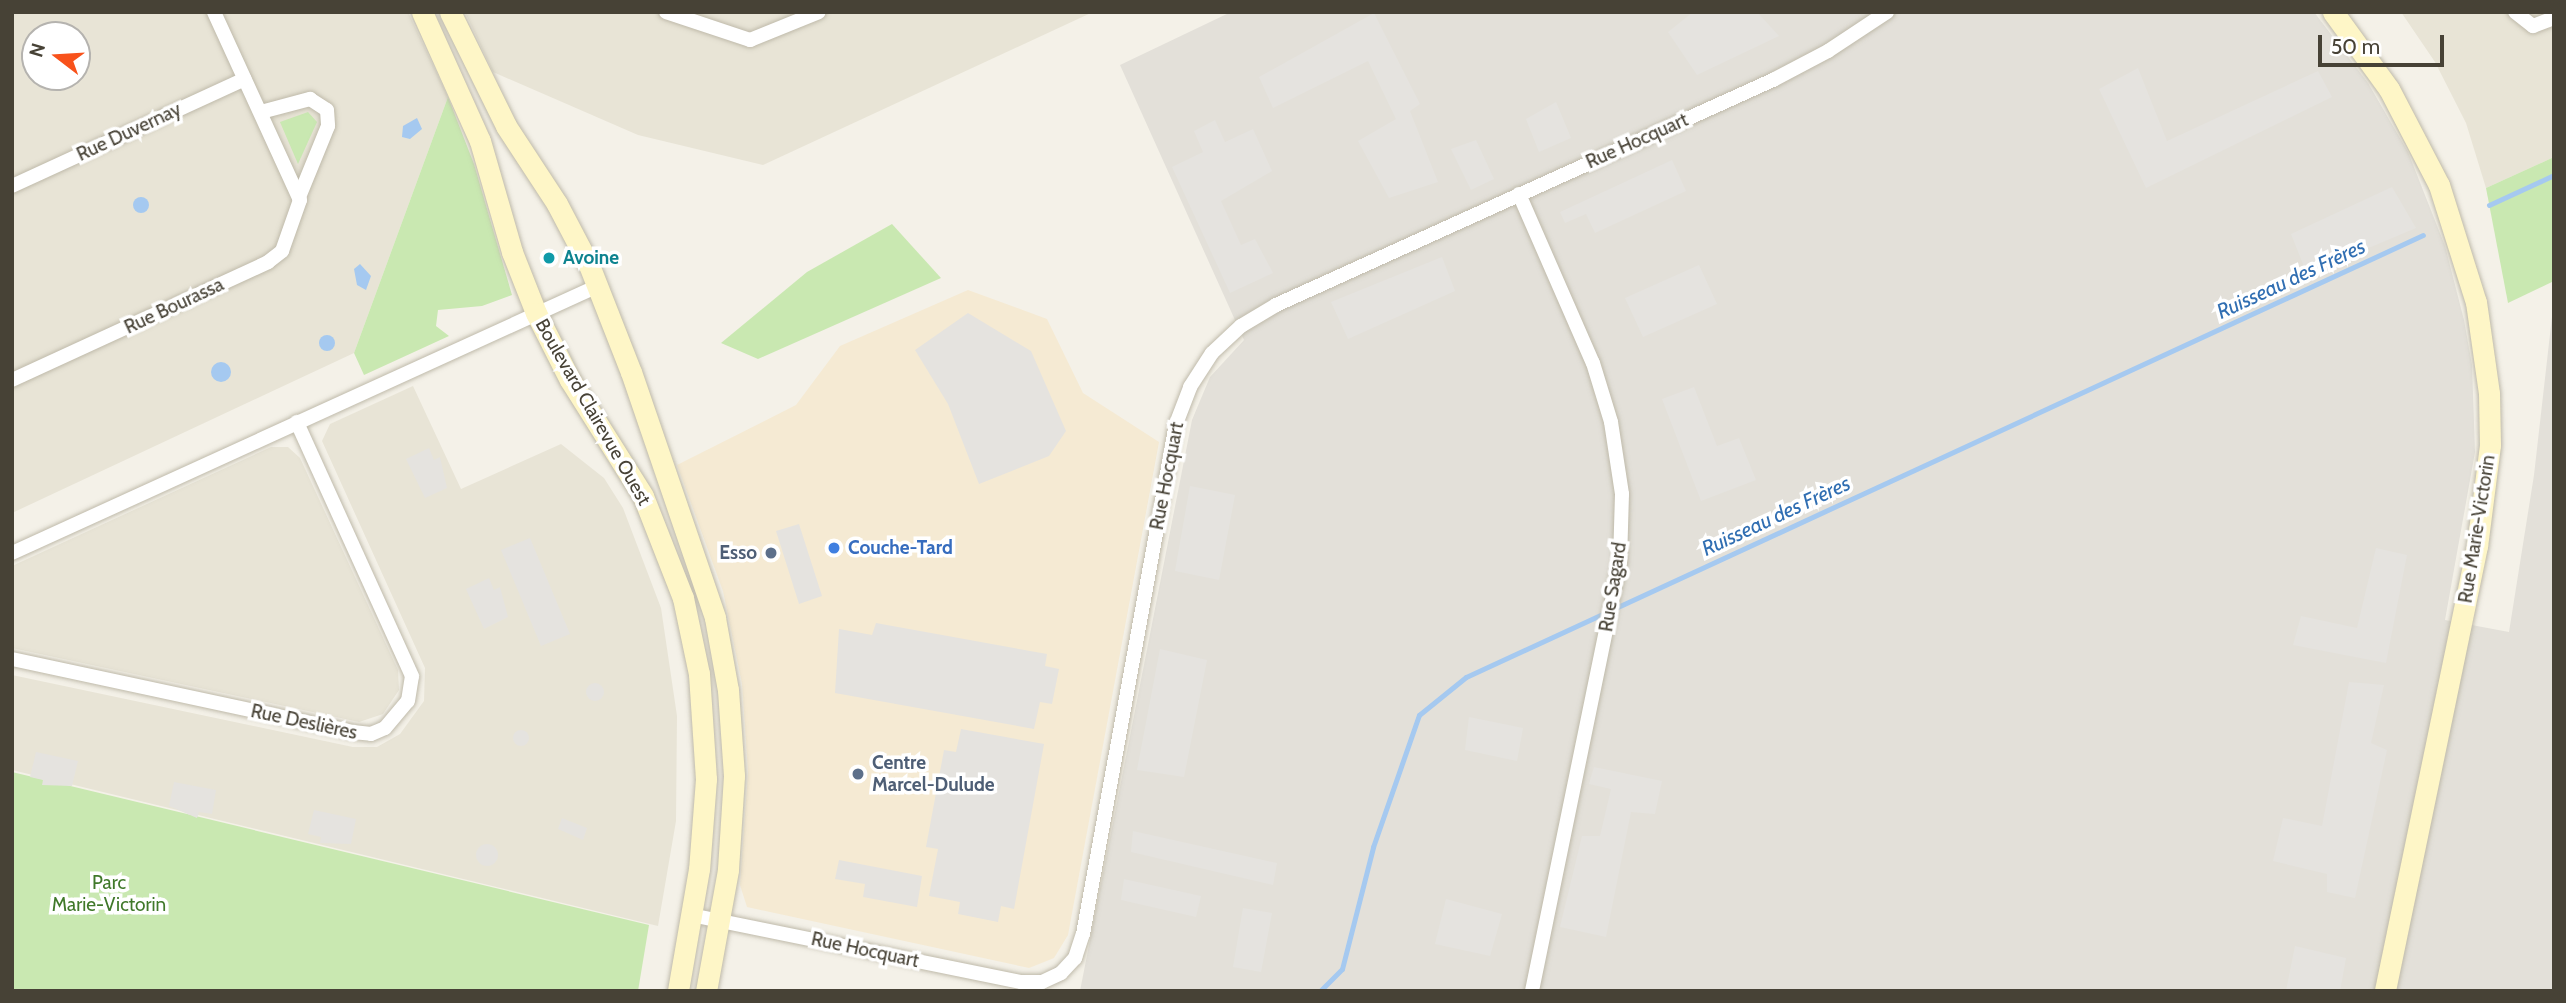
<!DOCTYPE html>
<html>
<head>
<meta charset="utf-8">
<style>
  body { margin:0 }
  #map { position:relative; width:2566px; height:1003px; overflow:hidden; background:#f4f1e8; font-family:Cabin,sans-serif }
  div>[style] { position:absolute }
  .residential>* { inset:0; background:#e8e4d6 }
  .commercial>* { inset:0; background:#f5ead3 }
  .industrial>* { inset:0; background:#e3e0d9 }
  .green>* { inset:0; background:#c9e8b1 }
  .parking>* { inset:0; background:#e5e3df }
  .round { border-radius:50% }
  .water>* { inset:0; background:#a5c9f0 }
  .stream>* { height:5px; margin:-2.5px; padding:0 2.5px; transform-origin:2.5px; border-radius:2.5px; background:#a5c9f0 }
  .roads { filter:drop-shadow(0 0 2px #bfbaaa) drop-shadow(0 0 2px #bfbaaa) }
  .street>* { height:14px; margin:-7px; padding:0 7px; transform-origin:7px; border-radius:7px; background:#fff }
  .secondary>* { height:21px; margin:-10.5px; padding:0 10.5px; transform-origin:10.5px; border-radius:10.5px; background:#fef6c7 }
  .dots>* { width:19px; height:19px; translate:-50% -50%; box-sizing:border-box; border:4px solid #fff; border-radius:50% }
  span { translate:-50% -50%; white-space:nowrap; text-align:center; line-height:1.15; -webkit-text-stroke:7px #fff; paint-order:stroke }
  .street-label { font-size:19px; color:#474236 }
  .culture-label { font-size:19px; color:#0d838f; font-weight:700 }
  .left { translate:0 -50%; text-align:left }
  .shop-label { font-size:19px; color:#366cbe; font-weight:700 }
  .service-label { font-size:19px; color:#4e5e75; font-weight:700 }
  .right { translate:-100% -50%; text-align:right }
  .park-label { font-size:19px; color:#40792a }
  .water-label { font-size:21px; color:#306eb2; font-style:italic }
  .frame { position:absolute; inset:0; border:14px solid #474236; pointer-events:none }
  .north { position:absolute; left:21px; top:21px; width:70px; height:70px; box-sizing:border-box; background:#fff; border:2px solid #b5b3af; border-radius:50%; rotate:287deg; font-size:19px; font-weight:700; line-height:28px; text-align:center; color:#474236 }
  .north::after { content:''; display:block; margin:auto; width:24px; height:32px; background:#f8521b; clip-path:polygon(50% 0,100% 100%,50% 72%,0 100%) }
  .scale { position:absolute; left:2318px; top:35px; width:126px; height:32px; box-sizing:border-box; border:4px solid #474236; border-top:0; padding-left:9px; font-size:21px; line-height:24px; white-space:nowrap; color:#474236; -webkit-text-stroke:5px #fff; paint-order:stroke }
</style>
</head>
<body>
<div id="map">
  <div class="residential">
    <div style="clip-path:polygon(evenodd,12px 12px,408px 12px,448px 97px,354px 353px,12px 513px,12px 12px,35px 35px,77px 35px,77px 77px,35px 77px,35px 35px)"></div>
    <div style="clip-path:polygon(465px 12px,1093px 12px,763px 165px,638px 135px,493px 72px)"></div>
    <div style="clip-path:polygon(2401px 12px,2554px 12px,2554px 157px,2486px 188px,2466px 123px,2435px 62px)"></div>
    <div style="clip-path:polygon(413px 386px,461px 489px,561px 444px,604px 478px,623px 508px,661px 608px,677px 716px,676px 821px,658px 926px,12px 770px,12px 675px,353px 747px,377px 747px,400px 734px,424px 701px,425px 668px,322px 441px,330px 424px)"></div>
    <div style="clip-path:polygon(271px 447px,288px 447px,300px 458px,398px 670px,399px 690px,383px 714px,359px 722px,12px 648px,12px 566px)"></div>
  </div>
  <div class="commercial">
    <div style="clip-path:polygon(968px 290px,1047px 319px,1083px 393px,1159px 442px,1068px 935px,1054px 958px,1029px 968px,747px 907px,740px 885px,748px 772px,742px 684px,723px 591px,677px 465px,796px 405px,840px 346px)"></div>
  </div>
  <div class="industrial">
    <div style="clip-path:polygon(1231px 12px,2314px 12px,2368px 83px,2408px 152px,2445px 246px,2464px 320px,2472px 365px,2475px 452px,2445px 620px,2509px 632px,2534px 475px,2554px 299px,2554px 991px,1080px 991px,1192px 420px,1210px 377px,1244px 340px,1120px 65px)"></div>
  </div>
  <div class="green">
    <div style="clip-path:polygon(448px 97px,474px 164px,512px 295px,482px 306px,438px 310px,436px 326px,449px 336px,364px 375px,354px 353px)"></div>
    <div style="clip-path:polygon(308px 112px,317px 122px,298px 164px,280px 122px)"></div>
    <div style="clip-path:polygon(2554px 157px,2554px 281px,2508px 303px,2486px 188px)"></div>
    <div style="clip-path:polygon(892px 224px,941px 278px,758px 359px,721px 343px,807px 272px)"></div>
    <div style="clip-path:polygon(12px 772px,649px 925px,638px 991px,12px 991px)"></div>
  </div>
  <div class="parking">
    <div style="clip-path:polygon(1693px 12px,1757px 12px,1779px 36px,1697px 75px,1668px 32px)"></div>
    <div style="clip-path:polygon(1374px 13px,1420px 104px,1410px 111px,1438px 182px,1389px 198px,1358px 141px,1396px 119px,1368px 61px,1273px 108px,1259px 77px)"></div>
    <div style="clip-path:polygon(2138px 68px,2167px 141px,2318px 71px,2332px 97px,2146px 188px,2099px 89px)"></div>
    <div style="clip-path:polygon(1556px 102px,1571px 138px,1539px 152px,1526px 119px)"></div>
    <div style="clip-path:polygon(1215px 120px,1225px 142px,1253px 129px,1272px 171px,1221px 201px,1241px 245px,1255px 239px,1273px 273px,1230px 293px,1172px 167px,1203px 152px,1194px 131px)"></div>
    <div style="clip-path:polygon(1476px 140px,1494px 179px,1471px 190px,1451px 149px)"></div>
    <div style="clip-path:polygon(1672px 160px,1686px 191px,1595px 233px,1586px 214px,1565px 223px,1560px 212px)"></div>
    <div style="clip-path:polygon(2392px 187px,2416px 228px,2307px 274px,2291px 234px)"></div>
    <div style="clip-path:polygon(1442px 257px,1455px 291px,1348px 339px,1331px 302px)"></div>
    <div style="clip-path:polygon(1699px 265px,1717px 304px,1643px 337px,1625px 298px)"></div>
    <div style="clip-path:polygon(968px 313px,1031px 351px,1066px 431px,1049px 456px,979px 484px,948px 404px,915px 350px)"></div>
    <div style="clip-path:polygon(1694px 387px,1717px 446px,1739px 438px,1756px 480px,1701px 501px,1662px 399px)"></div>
    <div style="clip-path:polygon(429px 448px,434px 460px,440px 457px,447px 488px,425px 498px,406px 459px)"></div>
    <div style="clip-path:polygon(1190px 486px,1235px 495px,1219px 580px,1175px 571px)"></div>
    <div style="clip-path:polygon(799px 524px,822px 596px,799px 604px,776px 531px)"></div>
    <div style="clip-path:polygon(530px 538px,570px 634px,541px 646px,501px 550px)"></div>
    <div style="clip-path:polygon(2376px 548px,2407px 555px,2386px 663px,2293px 645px,2301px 616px,2357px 628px)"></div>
    <div style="clip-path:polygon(489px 578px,494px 590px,500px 587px,508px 617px,484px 629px,466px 589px)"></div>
    <div style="clip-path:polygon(876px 623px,1047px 654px,1045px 666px,1059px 669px,1052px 704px,1040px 702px,1034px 729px,835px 693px,839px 629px,872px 635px)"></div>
    <div style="clip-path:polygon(1160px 649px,1207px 660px,1184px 777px,1137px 770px)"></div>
    <div style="clip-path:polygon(2349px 682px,2384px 685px,2371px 743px,2387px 750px,2355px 898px,2327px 892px,2327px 874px,2273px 861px,2283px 818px,2322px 826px)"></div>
    <div class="round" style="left:586px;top:683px;width:18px;height:18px"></div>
    <div style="clip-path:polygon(1469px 717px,1523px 728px,1517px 761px,1465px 750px)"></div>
    <div style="clip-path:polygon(961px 729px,1044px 744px,1014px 909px,1001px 906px,998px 922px,958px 914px,960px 902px,929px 896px,938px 849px,926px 847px,944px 750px,956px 752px)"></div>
    <div class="round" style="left:513px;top:730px;width:16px;height:16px"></div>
    <div style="clip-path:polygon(36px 752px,78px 761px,72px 786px,42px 785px,43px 780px,30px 777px)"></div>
    <div style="clip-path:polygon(1594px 767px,1662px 781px,1655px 814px,1631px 812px,1606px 937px,1560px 927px,1582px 836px,1600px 836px,1611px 789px,1589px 784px)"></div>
    <div style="clip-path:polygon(174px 782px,216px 790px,212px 814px,199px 812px,197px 818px,169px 806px)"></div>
    <div style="clip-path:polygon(314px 810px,356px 819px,351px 844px,320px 843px,321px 837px,308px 834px)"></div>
    <div style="clip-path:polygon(562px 818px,587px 828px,583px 840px,558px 829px)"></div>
    <div style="clip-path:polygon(1133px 831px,1277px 863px,1273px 885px,1131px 852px)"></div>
    <div class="round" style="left:476px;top:844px;width:22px;height:22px"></div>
    <div style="clip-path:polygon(839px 860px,922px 876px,917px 907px,863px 897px,865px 884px,835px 879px)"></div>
    <div style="clip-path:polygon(1124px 879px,1201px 896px,1196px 917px,1121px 900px)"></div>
    <div style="clip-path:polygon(1446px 899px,1502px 914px,1490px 956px,1435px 944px)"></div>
    <div style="clip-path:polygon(1243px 908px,1272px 913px,1261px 972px,1233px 967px)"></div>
    <div style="clip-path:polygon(2295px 946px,2346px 958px,2340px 991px,2286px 991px)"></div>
  </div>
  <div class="water">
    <div style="clip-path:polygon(417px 118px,422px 129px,410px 139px,402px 137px,403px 126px)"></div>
    <div class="round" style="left:133px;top:197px;width:16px;height:16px"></div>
    <div style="clip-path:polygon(360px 264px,371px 276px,366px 290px,357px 285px,354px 269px)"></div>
    <div class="round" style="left:319px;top:335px;width:16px;height:16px"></div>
    <div class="round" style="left:211px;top:362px;width:20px;height:20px"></div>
  </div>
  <div class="stream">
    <div style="left:2489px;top:205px;width:72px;rotate:-24.8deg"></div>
    <div style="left:1320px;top:991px;width:31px;rotate:-45deg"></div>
    <div style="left:1342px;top:969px;width:126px;rotate:-75.7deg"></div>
    <div style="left:1373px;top:847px;width:140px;rotate:-70.8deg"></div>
    <div style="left:1419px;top:715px;width:60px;rotate:-39deg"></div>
    <div style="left:1466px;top:677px;width:1054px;rotate:-24.79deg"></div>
  </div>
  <div class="roads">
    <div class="street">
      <div style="left:666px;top:12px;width:89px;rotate:18.4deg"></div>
      <div style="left:750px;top:40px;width:74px;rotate:-22.1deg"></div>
      <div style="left:2515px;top:12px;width:23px;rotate:38deg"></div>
      <div style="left:2533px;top:26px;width:22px;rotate:-21deg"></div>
      <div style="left:261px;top:112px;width:51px;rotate:-14.9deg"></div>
      <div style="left:310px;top:99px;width:20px;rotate:33deg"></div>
      <div style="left:327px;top:110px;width:16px;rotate:86deg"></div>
      <div style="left:328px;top:126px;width:77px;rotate:112.2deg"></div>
      <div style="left:12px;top:186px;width:256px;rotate:-24.7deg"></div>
      <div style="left:1519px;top:194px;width:184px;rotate:66.4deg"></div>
      <div style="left:1593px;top:363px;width:62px;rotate:73deg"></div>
      <div style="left:1611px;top:422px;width:73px;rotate:81.3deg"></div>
      <div style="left:1622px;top:494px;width:68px;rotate:91.7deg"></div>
      <div style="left:1620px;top:562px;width:438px;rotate:101.6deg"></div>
      <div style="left:12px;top:380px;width:282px;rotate:-24.7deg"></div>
      <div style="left:268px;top:262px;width:18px;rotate:-38deg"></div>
      <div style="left:282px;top:251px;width:54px;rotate:-70.6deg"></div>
      <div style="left:300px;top:200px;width:207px;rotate:-114.6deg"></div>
      <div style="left:12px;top:553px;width:644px;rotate:-24.5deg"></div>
      <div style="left:12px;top:659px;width:349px;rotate:12.1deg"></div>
      <div style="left:353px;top:732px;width:18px;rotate:6deg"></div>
      <div style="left:371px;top:734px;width:15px;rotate:-23deg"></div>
      <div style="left:385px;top:728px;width:35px;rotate:-50deg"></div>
      <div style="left:408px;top:701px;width:25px;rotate:-81deg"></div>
      <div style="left:412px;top:676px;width:279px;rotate:-114.4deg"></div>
      <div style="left:691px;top:915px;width:337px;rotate:11.5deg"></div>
      <div style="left:1021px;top:982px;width:21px"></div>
      <div style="left:1042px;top:982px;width:21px;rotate:-25deg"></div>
      <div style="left:1061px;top:973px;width:21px;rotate:-47deg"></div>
      <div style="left:1075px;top:958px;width:25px;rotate:-72deg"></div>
      <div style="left:1083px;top:934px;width:518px;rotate:-79.67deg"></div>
      <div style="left:1176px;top:424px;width:40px;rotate:-69deg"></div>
      <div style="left:1190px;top:387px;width:40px;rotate:-57.1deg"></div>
      <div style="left:1212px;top:353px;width:40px;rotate:-43deg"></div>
      <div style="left:1241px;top:326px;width:41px;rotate:-31deg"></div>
      <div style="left:1276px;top:305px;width:546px;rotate:-24.36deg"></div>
      <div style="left:1773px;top:80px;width:62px;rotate:-27.8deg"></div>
      <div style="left:1828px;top:51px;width:71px;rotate:-33.5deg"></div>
    </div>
    <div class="secondary">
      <div style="left:422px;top:12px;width:141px;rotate:65.8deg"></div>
      <div style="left:480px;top:141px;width:116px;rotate:73.9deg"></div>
      <div style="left:512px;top:252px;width:66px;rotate:68.5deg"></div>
      <div style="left:536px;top:313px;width:75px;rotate:63.1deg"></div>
      <div style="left:570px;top:380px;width:137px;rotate:57.8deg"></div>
      <div style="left:643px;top:496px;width:110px;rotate:68.6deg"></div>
      <div style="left:683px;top:598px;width:78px;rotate:78.1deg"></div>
      <div style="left:699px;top:674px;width:105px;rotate:86.2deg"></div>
      <div style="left:706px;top:779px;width:90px;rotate:94.4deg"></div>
      <div style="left:699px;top:869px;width:124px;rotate:99.8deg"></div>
      <div style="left:450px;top:12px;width:127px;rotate:63.8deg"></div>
      <div style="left:506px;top:126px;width:93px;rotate:56.8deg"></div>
      <div style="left:557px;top:204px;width:69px;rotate:62.3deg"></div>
      <div style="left:589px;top:265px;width:115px;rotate:68.6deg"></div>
      <div style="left:631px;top:372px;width:260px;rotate:71.1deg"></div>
      <div style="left:715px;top:618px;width:73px;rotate:79.8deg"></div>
      <div style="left:728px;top:690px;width:86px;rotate:86deg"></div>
      <div style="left:734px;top:776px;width:94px;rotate:93.7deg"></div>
      <div style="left:728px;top:870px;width:123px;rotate:100.3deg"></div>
      <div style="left:2333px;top:12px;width:95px;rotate:54deg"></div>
      <div style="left:2389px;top:89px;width:108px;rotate:62.5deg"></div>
      <div style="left:2439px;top:185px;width:123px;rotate:72.5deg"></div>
      <div style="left:2476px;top:302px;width:92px;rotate:81.9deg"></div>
      <div style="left:2489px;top:393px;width:52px;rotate:88.9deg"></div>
      <div style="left:2490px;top:445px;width:102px;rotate:97.3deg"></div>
      <div style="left:2477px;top:546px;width:454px;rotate:101.7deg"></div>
    </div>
  </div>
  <div class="dots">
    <div style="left:549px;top:258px;background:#0f9aa8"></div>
    <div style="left:834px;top:548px;background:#3f7fe0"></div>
    <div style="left:771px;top:553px;background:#5c6f8a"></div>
    <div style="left:858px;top:774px;background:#5c6f8a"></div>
  </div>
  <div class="street-label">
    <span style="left:129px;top:132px;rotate:-25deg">Rue Duvernay</span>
    <span style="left:1637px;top:141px;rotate:-24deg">Rue Hocquart</span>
    <span style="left:174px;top:306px;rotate:-25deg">Rue Bourassa</span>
    <span style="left:593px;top:412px;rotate:60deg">Boulevard Clairevue Ouest</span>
    <span style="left:1167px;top:476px;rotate:-79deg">Rue Hocquart</span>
    <span style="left:2477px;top:529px;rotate:-81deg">Rue Marie-Victorin</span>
    <span style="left:1613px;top:587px;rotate:-81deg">Rue Sagard</span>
    <span style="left:304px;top:722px;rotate:12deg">Rue Deslières</span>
    <span style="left:865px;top:950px;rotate:12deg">Rue Hocquart</span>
  </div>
  <div class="culture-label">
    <span class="left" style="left:563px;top:258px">Avoine</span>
  </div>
  <div class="shop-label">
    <span class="left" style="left:848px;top:548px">Couche-Tard</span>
  </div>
  <div class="service-label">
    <span class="right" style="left:757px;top:553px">Esso</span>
    <span class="left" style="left:872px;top:774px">Centre<br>Marcel-Dulude</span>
  </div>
  <div class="park-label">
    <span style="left:109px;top:894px">Parc<br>Marie-Victorin</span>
  </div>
  <div class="water-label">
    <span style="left:2291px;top:279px;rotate:-25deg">Ruisseau des Frères</span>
    <span style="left:1776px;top:516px;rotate:-25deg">Ruisseau des Frères</span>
  </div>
  <div class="frame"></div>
  <div class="north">N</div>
  <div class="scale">50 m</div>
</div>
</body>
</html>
